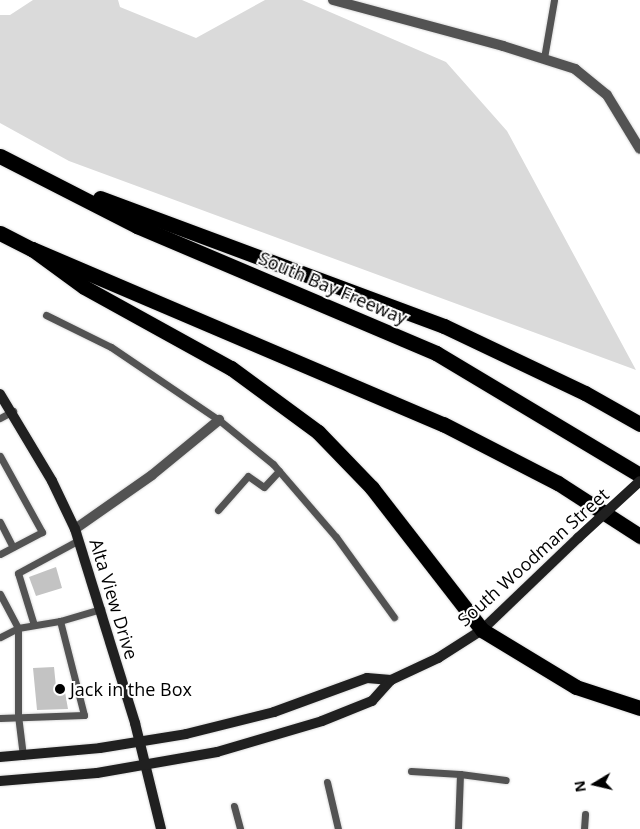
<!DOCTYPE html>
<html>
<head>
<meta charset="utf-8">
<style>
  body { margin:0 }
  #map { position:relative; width:640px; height:829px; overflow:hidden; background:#fff; font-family:"Open Sans",sans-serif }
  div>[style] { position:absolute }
  .green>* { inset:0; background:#dadada }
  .building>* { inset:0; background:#c3c3c3 }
  .roads { filter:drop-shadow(0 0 1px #dbdbdb) drop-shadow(0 0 1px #dbdbdb) }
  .lane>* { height:7px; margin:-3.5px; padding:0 3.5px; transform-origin:3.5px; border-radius:3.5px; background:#535353 }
  .street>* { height:10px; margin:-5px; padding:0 5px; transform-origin:5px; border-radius:5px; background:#535353 }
  .secondary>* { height:10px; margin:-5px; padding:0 5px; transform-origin:5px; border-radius:5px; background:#202020 }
  .highway>* { height:15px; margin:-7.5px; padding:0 7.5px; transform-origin:7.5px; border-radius:7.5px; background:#000 }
  .secondary-bridge>* { height:10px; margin:-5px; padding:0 5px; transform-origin:5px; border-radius:5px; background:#202020 }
  .dots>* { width:14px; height:14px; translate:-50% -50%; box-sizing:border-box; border:2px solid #fff; border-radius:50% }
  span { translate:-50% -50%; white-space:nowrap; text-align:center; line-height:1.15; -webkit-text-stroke:4px #fff; paint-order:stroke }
  .street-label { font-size:18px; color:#000 }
  .poi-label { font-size:18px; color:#000 }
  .left { translate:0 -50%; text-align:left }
  .north { position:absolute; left:570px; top:759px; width:50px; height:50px; -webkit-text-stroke:4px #fff; paint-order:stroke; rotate:261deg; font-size:14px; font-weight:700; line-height:20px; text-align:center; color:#000 }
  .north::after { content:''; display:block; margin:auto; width:18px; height:22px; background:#000; clip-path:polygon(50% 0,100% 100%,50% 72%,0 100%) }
</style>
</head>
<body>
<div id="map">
  <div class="green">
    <div style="clip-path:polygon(33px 0,118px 0,120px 7px,196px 38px,265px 0,302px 0,446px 62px,507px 131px,636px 370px,69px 161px,0 123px,0 15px,10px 15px)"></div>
  </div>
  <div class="building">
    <div style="clip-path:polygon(56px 567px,62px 588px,36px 596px,29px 577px)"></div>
    <div style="clip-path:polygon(54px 667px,56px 687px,59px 692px,65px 692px,68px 709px,37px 710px,33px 668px)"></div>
  </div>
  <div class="roads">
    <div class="lane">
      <div style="left:544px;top:58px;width:59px;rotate:-80.2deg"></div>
      <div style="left:46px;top:315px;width:72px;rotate:26.2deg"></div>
      <div style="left:111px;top:347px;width:130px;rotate:34.1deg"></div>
      <div style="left:219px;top:420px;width:70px;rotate:39.2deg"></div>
      <div style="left:273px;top:464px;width:96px;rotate:49.2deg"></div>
      <div style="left:336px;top:537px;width:99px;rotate:54.1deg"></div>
      <div style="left:0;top:418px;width:15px;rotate:-28deg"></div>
      <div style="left:0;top:456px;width:87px;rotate:61.1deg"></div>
      <div style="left:42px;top:532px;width:47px;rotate:152.4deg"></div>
      <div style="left:218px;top:510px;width:45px;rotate:-48.6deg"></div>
      <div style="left:248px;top:476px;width:19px;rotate:35deg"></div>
      <div style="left:264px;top:487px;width:22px;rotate:-47deg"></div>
      <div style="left:0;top:522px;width:28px;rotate:63deg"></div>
      <div style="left:0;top:594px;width:38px;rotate:62deg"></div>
      <div style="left:18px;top:628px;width:20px;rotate:153deg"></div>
      <div style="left:34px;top:625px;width:54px;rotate:-107.1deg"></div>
      <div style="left:18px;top:573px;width:69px;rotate:-28.4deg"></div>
      <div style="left:0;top:718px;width:84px;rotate:-2deg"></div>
      <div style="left:84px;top:715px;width:97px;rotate:-104.3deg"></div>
      <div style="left:60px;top:621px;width:43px;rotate:-16.3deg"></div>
      <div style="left:23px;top:756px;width:39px;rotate:-97deg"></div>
      <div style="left:18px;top:717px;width:89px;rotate:-90deg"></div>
      <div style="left:18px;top:628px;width:43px;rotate:-9.5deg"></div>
      <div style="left:411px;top:771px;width:49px;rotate:3.5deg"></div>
      <div style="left:460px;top:774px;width:55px;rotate:92.1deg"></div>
      <div style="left:460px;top:774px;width:46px;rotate:7.4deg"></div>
      <div style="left:327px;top:782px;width:48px;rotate:76.8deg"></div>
      <div style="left:234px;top:806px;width:24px;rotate:75deg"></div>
      <div style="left:584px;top:829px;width:15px;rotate:-86deg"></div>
    </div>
    <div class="street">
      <div style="left:333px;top:0;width:176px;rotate:15.1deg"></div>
      <div style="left:503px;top:46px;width:76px;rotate:17.7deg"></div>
      <div style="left:575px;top:69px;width:41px;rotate:39.1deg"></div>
      <div style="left:607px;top:95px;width:63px;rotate:58.6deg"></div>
      <div style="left:75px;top:529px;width:94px;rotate:-35deg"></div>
      <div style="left:152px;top:475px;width:87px;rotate:-39.4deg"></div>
    </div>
    <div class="secondary">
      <div style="left:0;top:394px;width:101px;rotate:59.1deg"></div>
      <div style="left:52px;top:481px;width:53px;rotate:64.4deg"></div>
      <div style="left:75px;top:529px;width:203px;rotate:72.8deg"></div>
      <div style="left:135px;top:723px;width:109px;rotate:76.2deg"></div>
      <div style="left:0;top:757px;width:100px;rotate:-5.1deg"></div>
      <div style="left:100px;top:748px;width:87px;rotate:-9.2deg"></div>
      <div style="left:186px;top:734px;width:91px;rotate:-14deg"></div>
      <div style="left:274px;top:712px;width:99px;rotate:-20.1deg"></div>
      <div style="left:367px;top:678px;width:24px;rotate:5deg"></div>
      <div style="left:0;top:781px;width:97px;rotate:-4.7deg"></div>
      <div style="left:97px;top:773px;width:122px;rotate:-9.9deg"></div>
      <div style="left:217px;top:752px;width:109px;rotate:-16.4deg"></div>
      <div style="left:322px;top:721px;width:54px;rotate:-21.8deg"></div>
      <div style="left:372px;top:701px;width:28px;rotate:-48deg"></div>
      <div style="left:391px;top:680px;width:52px;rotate:-25.1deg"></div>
      <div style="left:438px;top:658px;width:52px;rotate:-32.5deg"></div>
      <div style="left:482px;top:630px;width:133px;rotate:-43.8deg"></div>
    </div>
    <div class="highway">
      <div style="left:0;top:156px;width:154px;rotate:27.1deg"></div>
      <div style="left:137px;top:226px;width:325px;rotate:23deg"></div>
      <div style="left:436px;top:353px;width:238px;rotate:30.9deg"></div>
      <div style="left:100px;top:198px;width:367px;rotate:20.4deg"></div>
      <div style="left:444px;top:326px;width:156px;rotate:25.4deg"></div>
      <div style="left:585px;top:393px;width:63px;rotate:29.4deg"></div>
      <div style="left:0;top:233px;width:36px;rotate:27deg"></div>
      <div style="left:32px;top:249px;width:447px;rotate:23.1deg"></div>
      <div style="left:443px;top:424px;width:129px;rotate:27.2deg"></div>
      <div style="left:558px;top:483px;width:98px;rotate:32.9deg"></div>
      <div style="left:32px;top:249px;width:64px;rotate:36.2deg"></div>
      <div style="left:84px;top:287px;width:168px;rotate:28.9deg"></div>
      <div style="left:231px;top:368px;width:108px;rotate:36.3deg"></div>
      <div style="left:318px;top:432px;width:78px;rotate:46deg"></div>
      <div style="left:372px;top:488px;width:180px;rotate:52.2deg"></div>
      <div style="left:482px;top:630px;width:110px;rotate:31.2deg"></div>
      <div style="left:576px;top:687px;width:67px;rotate:18.2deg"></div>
    </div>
  </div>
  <div class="secondary-bridge">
    <div style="left:578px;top:538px;width:84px;rotate:-42.6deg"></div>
  </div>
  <div class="dots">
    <div style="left:60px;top:689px;background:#000"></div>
  </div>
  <div class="street-label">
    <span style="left:333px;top:288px;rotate:23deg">South Bay Freeway</span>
    <span style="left:533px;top:557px;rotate:-42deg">South Woodman Street</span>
    <span style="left:114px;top:599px;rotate:73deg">Alta View Drive</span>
  </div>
  <div class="poi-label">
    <span class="left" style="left:70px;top:689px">Jack in the Box</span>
  </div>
  <div class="north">N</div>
</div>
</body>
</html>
